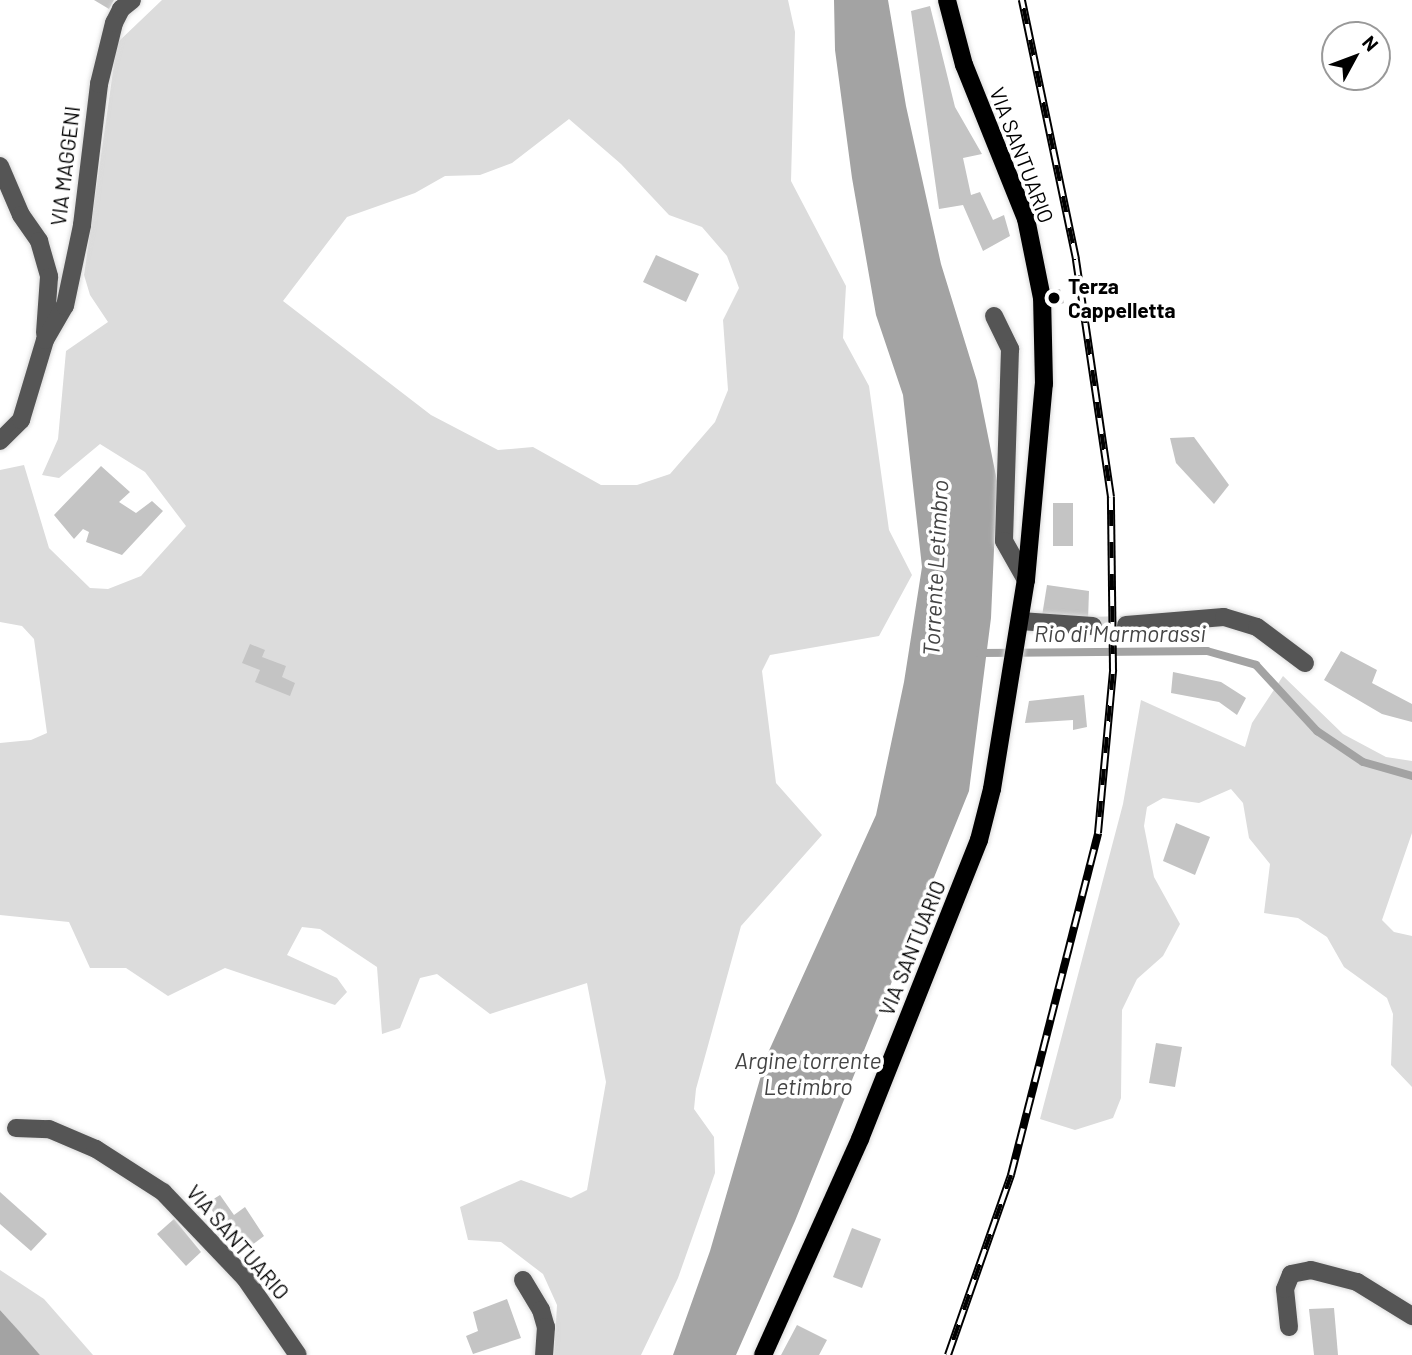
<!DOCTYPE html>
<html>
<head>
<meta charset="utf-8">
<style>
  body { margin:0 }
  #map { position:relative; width:1412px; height:1355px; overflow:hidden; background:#fff; font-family:Barlow,sans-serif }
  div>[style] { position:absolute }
  .green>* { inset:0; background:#dcdcdc }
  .water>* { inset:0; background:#a3a3a3 }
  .stream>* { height:8px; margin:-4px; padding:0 4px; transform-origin:4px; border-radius:4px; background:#a3a3a3 }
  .building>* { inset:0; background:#c4c4c4 }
  .minor-tunnel>* { height:18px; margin-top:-9px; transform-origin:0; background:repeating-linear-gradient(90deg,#d9d9d9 0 18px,transparent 0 27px) }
  .roads { filter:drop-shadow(0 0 2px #dbdbdb) drop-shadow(0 0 2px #dbdbdb) }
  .minor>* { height:18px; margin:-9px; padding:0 9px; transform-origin:9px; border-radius:9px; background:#555 }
  .major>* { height:18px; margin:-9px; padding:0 9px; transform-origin:9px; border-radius:9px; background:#000 }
  .rail>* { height:8px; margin-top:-4px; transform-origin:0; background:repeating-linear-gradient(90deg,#fff 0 16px,#000 0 32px); box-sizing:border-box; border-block:2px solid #000 }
  .dots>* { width:19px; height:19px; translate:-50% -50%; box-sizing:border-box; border:4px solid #fff; border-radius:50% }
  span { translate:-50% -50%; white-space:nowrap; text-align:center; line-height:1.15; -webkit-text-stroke:7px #fff; paint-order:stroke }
  .street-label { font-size:21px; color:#000 }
  .poi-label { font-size:21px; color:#000; font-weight:700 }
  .left { translate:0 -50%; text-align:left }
  .water-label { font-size:23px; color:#444; font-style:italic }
  .north { position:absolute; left:1321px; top:21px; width:70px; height:70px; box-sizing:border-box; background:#fff; border:2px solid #999; border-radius:50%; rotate:49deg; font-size:19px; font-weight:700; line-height:28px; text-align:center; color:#000 }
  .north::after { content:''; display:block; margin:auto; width:24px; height:32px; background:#000; clip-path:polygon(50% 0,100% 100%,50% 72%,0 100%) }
</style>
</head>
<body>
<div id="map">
  <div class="green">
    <div style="clip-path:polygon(evenodd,162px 0,788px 0,795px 32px,791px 181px,846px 286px,843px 338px,869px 386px,889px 530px,912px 575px,879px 636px,770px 655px,762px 671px,776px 783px,822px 835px,741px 926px,696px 1089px,694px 1109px,714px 1137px,715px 1173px,678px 1278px,641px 1355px,554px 1355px,557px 1305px,543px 1274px,501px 1242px,468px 1240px,460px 1207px,521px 1180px,571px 1198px,587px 1190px,606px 1082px,587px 983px,490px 1014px,437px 974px,420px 978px,400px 1028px,382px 1034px,377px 967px,320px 929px,302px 927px,287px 955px,337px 978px,347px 992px,335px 1005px,225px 968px,168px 996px,126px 968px,90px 968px,69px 922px,0 915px,0 743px,31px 740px,47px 733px,34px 639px,22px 626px,0 622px,0 470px,24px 465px,49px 548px,90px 588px,108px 589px,141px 576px,186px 526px,145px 472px,100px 444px,59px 478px,42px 475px,58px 439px,66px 351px,108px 322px,90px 295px,84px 275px,117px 43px,162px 0,569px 119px,621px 164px,669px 215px,702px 227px,727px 256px,739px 288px,723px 320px,728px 390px,715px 422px,670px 474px,637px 485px,601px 485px,533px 447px,498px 450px,431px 415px,283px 301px,347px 217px,415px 193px,445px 176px,480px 175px,512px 163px,569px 119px)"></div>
    <div style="clip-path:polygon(1283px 676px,1343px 734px,1386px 757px,1412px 761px,1412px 833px,1382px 920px,1394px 932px,1412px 936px,1412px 1087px,1391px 1065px,1393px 1014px,1387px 998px,1344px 967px,1327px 937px,1298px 918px,1264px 913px,1270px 864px,1249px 838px,1243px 803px,1231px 789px,1199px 803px,1163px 798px,1147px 807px,1144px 826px,1154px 877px,1180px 924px,1163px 956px,1137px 979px,1122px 1010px,1121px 1098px,1113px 1118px,1075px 1130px,1040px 1119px,1123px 804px,1141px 700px,1245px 747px,1252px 723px)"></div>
    <div style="clip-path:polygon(0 1270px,44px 1299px,93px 1355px,40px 1355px,0 1310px)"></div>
  </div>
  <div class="water">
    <div style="clip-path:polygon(834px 0,888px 0,906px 106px,941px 264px,977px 381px,997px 481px,991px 618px,969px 791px,795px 1221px,736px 1355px,673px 1355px,710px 1251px,767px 1055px,876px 815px,904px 682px,922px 567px,903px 395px,876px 315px,852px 178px,835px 50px)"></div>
    <div style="clip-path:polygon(0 1310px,19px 1331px,40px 1355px,0 1355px)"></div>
  </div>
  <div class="stream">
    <div style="left:978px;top:653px;width:229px;rotate:-0.5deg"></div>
    <div style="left:1207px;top:651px;width:51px;rotate:15.9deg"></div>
    <div style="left:1256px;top:665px;width:90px;rotate:47.3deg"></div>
    <div style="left:1317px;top:731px;width:55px;rotate:34deg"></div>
    <div style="left:1363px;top:762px;width:51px;rotate:15.9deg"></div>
  </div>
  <div class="building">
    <div style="clip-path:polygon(94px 0,114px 0,109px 9px)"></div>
    <div style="clip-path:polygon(930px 6px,955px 107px,982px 154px,963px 158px,971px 195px,980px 192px,993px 220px,1004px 215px,1010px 236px,983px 251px,963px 205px,939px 209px,911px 11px)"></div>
    <div style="clip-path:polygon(656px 255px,699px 274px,686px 302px,643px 282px)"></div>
    <div style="clip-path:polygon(1060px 289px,1064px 303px,1049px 308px,1044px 293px)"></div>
    <div style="clip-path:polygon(1194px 437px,1229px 485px,1214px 504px,1176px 463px,1170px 438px)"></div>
    <div style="clip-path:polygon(101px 466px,130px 492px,119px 502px,136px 513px,152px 501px,163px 511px,122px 555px,86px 542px,89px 532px,83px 529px,74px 539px,54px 515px)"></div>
    <div style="clip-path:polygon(1053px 503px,1073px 503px,1073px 546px,1053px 546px)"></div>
    <div style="clip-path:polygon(1047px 585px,1089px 591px,1088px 620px,1042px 616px)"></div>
    <div style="clip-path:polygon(250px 644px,265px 650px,262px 657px,286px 666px,282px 677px,295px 683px,290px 696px,255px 682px,260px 670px,242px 663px)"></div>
    <div style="clip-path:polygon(1341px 651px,1377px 670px,1372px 683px,1412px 704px,1412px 722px,1382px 714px,1324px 680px)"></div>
    <div style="clip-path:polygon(1173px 672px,1221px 682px,1246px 698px,1237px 715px,1219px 702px,1171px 693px)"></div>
    <div style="clip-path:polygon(1084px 695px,1087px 727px,1073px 730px,1073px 720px,1025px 723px,1029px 701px)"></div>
    <div style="clip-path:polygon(1176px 823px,1210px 837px,1195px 875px,1163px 861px)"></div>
    <div style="clip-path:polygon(1156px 1043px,1182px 1047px,1175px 1087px,1149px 1083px)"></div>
    <div style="clip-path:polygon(0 1192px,47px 1234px,31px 1251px,0 1224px)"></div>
    <div style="clip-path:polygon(220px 1195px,234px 1215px,245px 1207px,264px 1236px,241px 1253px,207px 1203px)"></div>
    <div style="clip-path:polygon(174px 1219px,201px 1252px,186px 1266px,157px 1234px)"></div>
    <div style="clip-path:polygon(852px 1228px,881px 1239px,862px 1288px,833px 1277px)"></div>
    <div style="clip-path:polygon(507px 1299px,521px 1338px,473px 1354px,466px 1336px,478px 1331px,473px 1312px)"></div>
    <div style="clip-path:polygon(1334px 1308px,1338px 1355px,1314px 1355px,1309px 1309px)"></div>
    <div style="clip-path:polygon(797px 1325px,827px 1340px,819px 1355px,781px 1355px)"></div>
  </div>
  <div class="minor-tunnel">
    <div style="left:1093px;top:626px;width:33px;rotate:-2deg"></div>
  </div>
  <div class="roads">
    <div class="minor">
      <div style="left:0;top:166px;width:53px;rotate:66.8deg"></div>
      <div style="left:21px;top:215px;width:32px;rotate:55deg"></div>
      <div style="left:39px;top:241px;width:37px;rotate:74deg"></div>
      <div style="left:49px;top:277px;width:56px;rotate:94.1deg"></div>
      <div style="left:994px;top:316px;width:37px;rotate:64deg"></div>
      <div style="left:1010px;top:349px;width:192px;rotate:91.8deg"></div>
      <div style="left:1004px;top:541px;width:45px;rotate:60.6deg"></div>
      <div style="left:0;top:441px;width:30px;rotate:-45deg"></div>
      <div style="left:21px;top:420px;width:84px;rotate:-73.3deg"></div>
      <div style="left:45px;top:340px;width:39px;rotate:-60deg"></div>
      <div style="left:65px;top:306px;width:83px;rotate:-78.1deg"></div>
      <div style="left:82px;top:225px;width:142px;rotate:-83.1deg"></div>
      <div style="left:99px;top:84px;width:63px;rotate:-76.2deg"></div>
      <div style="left:114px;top:23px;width:16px;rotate:-63deg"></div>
      <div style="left:121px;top:9px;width:14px;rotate:-39deg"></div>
      <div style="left:1020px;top:621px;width:73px;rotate:3.9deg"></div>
      <div style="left:1126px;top:625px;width:98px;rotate:-4.7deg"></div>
      <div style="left:1224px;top:617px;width:34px;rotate:17deg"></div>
      <div style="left:1257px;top:627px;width:60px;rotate:36.9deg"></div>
      <div style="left:16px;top:1128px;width:33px;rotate:2deg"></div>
      <div style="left:49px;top:1129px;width:51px;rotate:23.1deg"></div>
      <div style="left:96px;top:1149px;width:80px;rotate:32.7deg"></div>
      <div style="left:163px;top:1192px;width:119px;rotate:46.4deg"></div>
      <div style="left:245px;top:1278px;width:93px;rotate:55.5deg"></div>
      <div style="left:523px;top:1280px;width:35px;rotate:59deg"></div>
      <div style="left:541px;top:1310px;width:18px;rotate:74deg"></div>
      <div style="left:546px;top:1327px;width:28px;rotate:94deg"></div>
      <div style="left:1289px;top:1327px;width:38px;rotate:-96deg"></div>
      <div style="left:1285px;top:1289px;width:16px;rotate:-68deg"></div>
      <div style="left:1291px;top:1274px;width:20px;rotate:-11deg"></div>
      <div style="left:1311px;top:1270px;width:48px;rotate:14.6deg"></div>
      <div style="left:1357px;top:1282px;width:65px;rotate:31.7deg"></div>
    </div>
    <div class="major">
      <div style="left:763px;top:1355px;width:237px;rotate:-65.8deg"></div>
      <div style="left:860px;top:1139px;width:322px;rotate:-68.3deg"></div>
      <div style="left:979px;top:840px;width:53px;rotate:-75.7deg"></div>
      <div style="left:992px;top:789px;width:212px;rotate:-80.8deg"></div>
      <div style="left:1026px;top:580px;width:197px;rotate:-84.8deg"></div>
      <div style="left:1044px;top:384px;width:86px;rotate:-91.3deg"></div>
      <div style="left:1042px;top:298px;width:81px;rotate:-101.4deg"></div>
      <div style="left:1026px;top:219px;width:166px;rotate:-111.9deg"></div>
      <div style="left:964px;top:65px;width:67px;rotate:-104.7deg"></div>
    </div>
  </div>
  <div class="rail">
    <div style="left:948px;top:1355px;width:191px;rotate:-70.7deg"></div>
    <div style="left:1011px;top:1175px;width:353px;rotate:-75.7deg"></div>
    <div style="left:1098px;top:833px;width:164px;rotate:-84.7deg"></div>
    <div style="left:1113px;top:670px;width:173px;rotate:-90.7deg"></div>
    <div style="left:1111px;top:497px;width:241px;rotate:-98.4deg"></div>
    <div style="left:1076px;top:259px;width:265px;rotate:-101.8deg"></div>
  </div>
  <div class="dots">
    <div style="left:1054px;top:298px;background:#000"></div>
  </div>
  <div class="street-label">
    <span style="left:1022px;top:155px;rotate:69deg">VIA SANTUARIO</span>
    <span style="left:65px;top:166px;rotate:-83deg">VIA MAGGENI</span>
    <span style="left:912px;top:948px;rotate:-68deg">VIA SANTUARIO</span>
    <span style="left:238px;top:1242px;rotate:49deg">VIA SANTUARIO</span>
  </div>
  <div class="poi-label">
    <span class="left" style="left:1068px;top:298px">Terza<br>Cappelletta</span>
  </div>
  <div class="water-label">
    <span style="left:935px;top:568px;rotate:-87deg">Torrente Letimbro</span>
    <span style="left:1120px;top:633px">Rio di Marmorassi</span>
    <span style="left:808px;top:1073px">Argine torrente<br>Letimbro</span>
  </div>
  <div class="north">N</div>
</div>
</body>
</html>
